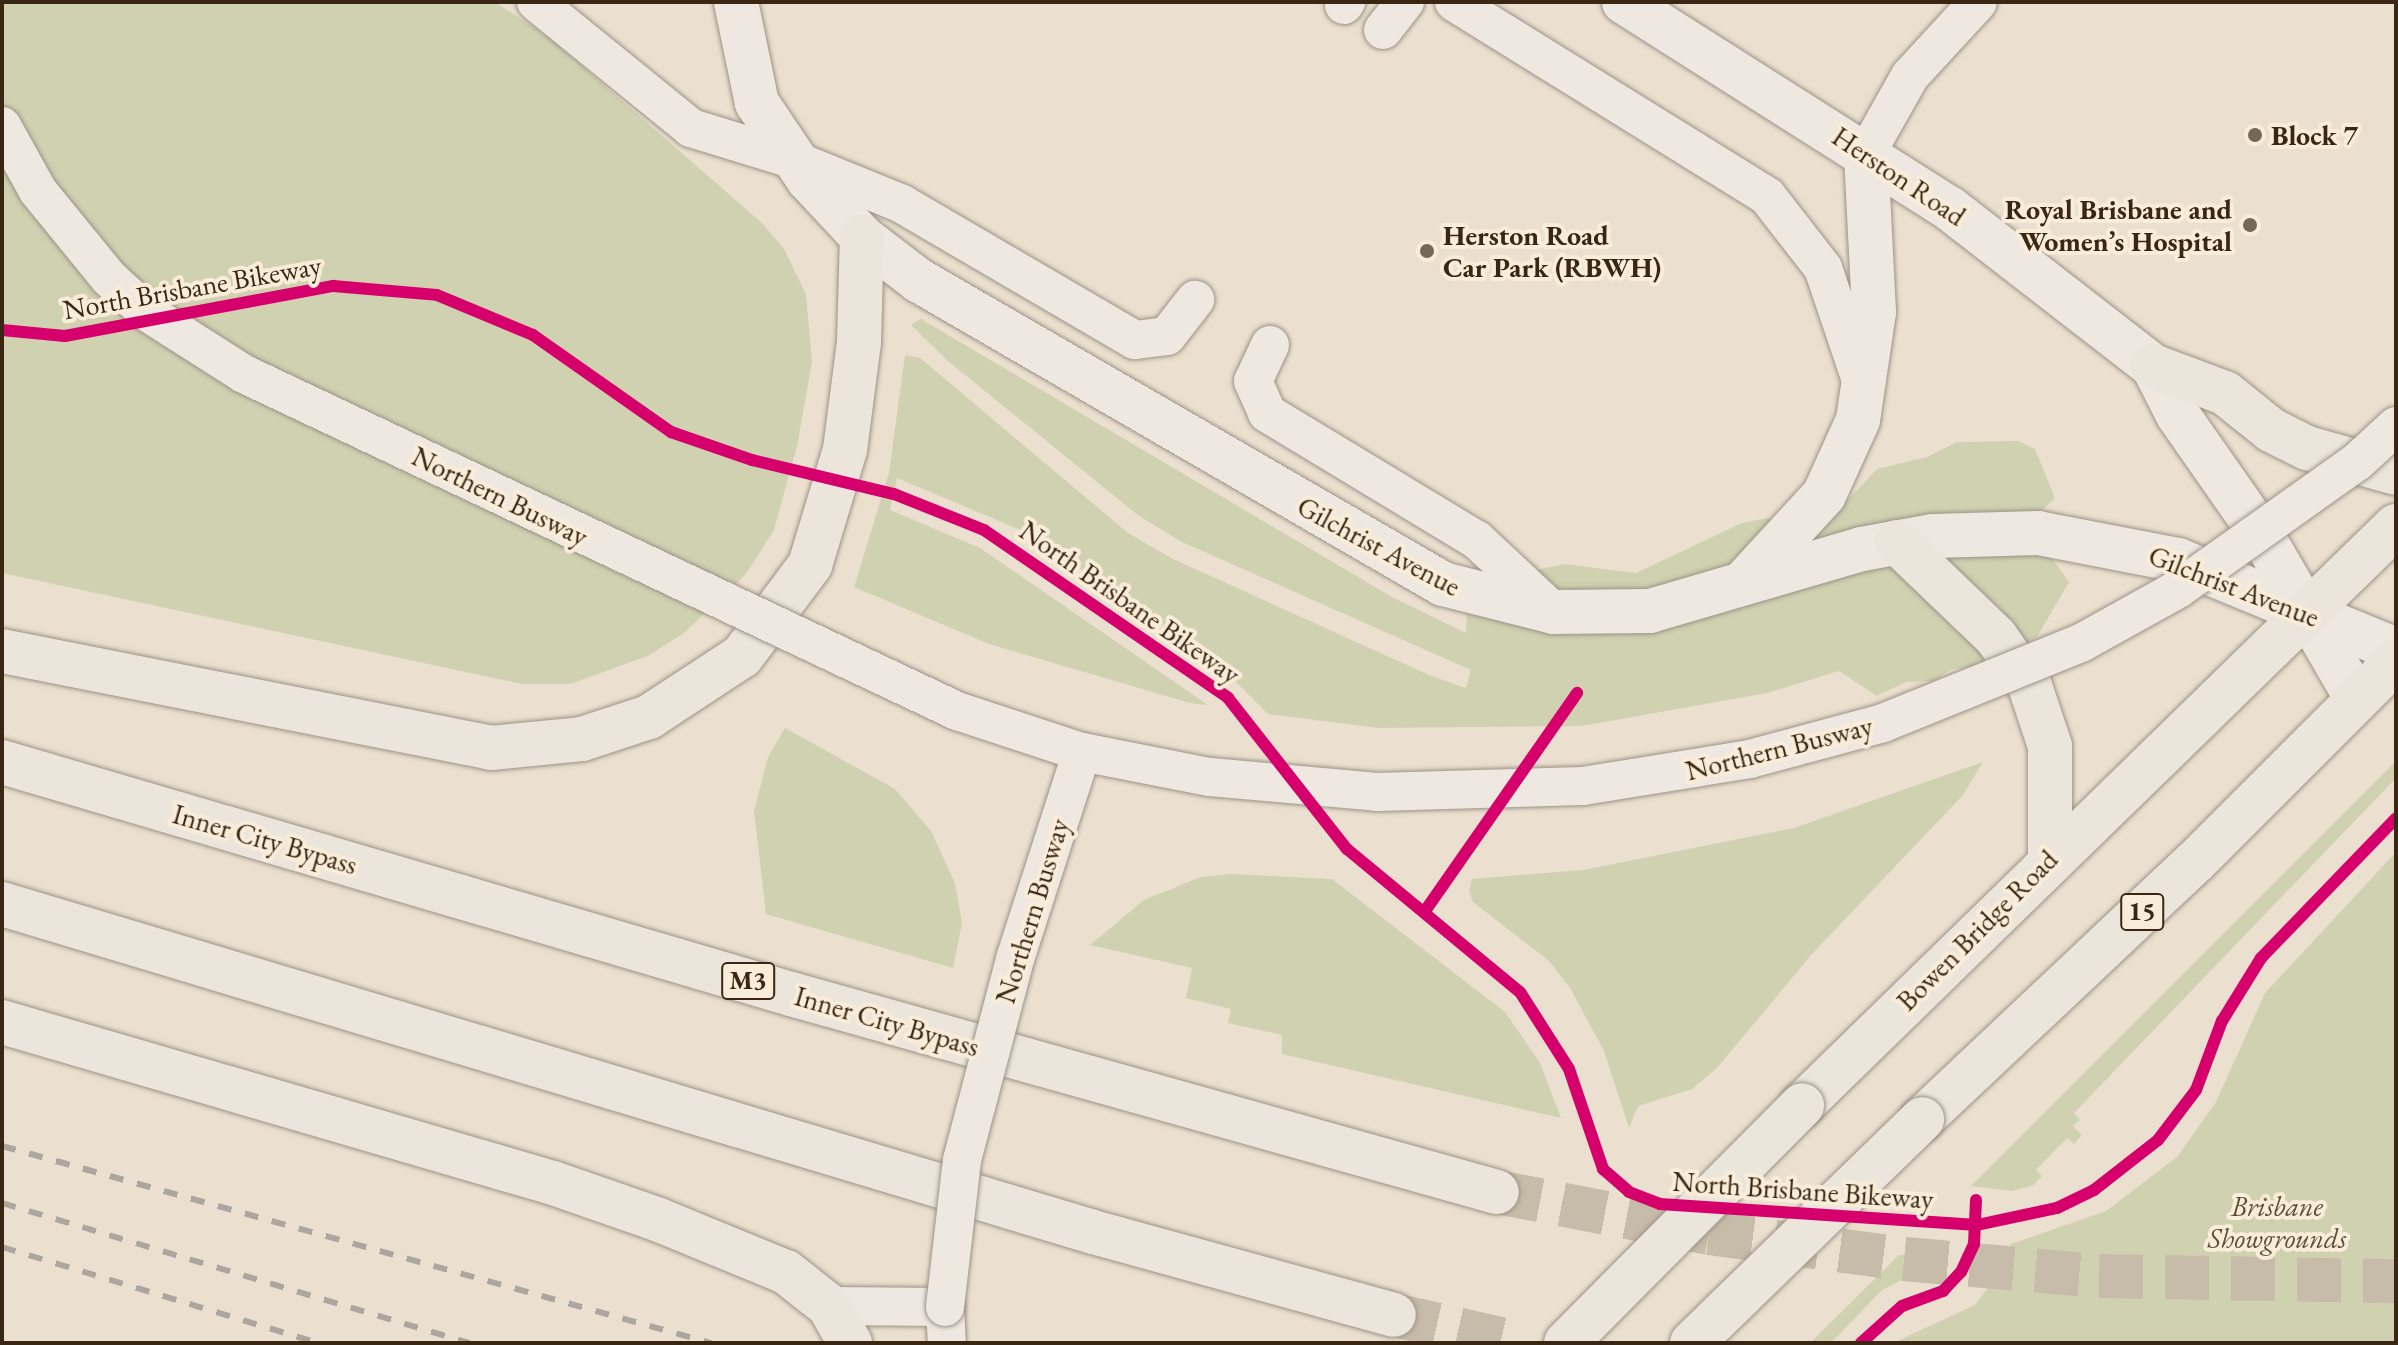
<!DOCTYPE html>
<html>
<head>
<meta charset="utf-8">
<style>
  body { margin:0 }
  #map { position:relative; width:2398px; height:1345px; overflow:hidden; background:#ebe0cf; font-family:"EB Garamond",serif }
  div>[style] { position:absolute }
  .green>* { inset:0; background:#d0d1b0 }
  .motorway-tunnel>* { height:44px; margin-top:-22px; transform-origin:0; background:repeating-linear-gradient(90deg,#c7bba9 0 44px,transparent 0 66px) }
  .roads { filter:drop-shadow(0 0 2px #9c9387) drop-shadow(0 0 2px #9c9387) }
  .service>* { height:38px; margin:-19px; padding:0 19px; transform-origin:19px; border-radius:19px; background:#eee8e0 }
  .secondary>* { height:44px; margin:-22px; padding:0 22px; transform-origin:22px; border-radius:22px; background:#eee8e0 }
  .trunk>* { height:44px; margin:-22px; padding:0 22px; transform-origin:22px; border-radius:22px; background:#ebe5dc }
  .motorway>* { height:44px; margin:-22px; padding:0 22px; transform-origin:22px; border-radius:22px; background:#ebe5dc }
  .rail>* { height:6px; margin-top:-3px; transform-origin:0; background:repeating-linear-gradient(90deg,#aca69e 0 14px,transparent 0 28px) }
  .bridges { filter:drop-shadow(0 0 2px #9c9387) drop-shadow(0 0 2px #9c9387) }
  .service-bridge>* { height:38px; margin:-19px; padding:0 19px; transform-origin:19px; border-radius:19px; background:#eee8e0 }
  .trunk-bridge>* { height:44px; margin:-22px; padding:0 22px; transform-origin:22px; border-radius:22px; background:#ebe5dc }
  .cycleway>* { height:12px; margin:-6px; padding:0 6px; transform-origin:6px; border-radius:6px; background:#d6006c }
  .dots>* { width:22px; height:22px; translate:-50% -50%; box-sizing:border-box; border:4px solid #f9edd9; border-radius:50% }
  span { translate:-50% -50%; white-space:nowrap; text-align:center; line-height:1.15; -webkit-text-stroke:8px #f9edd9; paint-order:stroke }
  .shield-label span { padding:2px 6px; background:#f9edd9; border:2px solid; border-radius:6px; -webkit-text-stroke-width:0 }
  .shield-label { font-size:26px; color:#392713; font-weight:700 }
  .poi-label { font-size:28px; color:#392713; font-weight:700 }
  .left { translate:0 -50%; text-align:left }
  .right { translate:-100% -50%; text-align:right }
  .street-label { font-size:28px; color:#392713 }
  .park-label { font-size:28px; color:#594e34; font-style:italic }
  .frame { position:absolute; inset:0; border:4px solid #392713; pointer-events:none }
</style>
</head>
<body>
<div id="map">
  <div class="green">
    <div style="clip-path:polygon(2px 2px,495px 2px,551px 39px,762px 223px,784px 249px,806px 294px,812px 362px,797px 446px,774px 530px,746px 574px,684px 633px,648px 656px,570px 684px,522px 684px,2px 573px)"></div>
    <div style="clip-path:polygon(921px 319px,1392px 597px,1466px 633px,1467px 608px,1480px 582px,1564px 564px,1636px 573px,1742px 523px,1768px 518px,1816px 522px,1839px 509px,1877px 469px,1927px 457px,1957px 442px,2018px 441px,2035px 449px,2055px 498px,2037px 515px,2038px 539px,2069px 582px,2037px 637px,1992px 665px,1951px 669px,1935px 681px,1906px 682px,1877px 696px,1839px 671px,1767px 693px,1582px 726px,1379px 728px,1268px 714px,1218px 664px,1030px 534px,897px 478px,890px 510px,980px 548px,1208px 705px,1190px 703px,989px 644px,854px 587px,889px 473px,905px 355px,920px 358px,1128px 533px,1173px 559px,1429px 675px,1466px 688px,1471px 670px,1182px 542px,1139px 516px,949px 362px,911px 325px)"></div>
    <div style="clip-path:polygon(785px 728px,895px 789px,931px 831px,955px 883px,962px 923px,953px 968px,766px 914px,754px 811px,768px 757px)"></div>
    <div style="clip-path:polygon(2396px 761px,2396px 778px,2074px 1113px,2080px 1120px,2073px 1126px,2082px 1135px,2074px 1144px,2067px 1138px,2036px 1170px,2042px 1176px,2034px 1185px,2012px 1191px,1971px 1186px)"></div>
    <div style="clip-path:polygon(1983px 762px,1963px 795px,1812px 954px,1717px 1068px,1692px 1089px,1638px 1106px,1629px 1128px,1604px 1051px,1570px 988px,1549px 961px,1473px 902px,1469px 891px,1472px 879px,1583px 870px,1794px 828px)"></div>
    <div style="clip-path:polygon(2396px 852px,2396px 1343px,1893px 1343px,1975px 1305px,2001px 1271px,2011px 1244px,2106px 1211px,2177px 1157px,2216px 1102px,2265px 993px)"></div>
    <div style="clip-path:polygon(1231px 874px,1332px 879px,1505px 1012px,1540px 1063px,1561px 1118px,1282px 1054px,1282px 1035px,1228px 1023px,1231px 1009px,1186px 998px,1192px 968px,1090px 945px,1144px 900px,1201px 877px)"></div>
    <div style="clip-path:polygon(1935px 1253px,1918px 1272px,1882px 1290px,1831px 1343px,1810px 1343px,1899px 1255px)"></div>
  </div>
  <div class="motorway-tunnel">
    <div style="left:1497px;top:1192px;width:216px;rotate:10.9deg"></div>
    <div style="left:1709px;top:1233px;width:197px;rotate:7.6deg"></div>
    <div style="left:1904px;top:1259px;width:196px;rotate:5deg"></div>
    <div style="left:2099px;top:1276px;width:297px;rotate:1deg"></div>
    <div style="left:1394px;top:1315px;width:127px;rotate:12.7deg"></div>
  </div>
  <div class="roads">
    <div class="service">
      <div style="left:536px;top:2px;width:200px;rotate:39.1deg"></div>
      <div style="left:691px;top:128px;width:106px;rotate:17.1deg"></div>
      <div style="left:792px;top:159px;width:119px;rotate:22.2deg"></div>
      <div style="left:902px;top:204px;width:270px;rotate:30.3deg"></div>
      <div style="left:1135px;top:340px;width:32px;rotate:-7deg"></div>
      <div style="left:1167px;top:336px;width:46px;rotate:-52.1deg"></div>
      <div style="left:1454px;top:2px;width:368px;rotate:31.8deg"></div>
      <div style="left:1767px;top:196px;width:91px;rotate:52.1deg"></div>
      <div style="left:1823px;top:268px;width:121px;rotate:71.3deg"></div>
      <div style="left:1344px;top:5px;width:4px;rotate:-56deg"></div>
      <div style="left:1383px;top:30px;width:36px;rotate:-52deg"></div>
      <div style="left:1866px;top:154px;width:90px;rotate:-60.6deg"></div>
      <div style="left:1910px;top:76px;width:100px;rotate:-47.4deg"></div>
      <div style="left:1270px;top:345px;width:40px;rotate:115deg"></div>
      <div style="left:1253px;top:381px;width:35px;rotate:66deg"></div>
      <div style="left:1267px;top:413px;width:245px;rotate:31.2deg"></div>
      <div style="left:1477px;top:540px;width:105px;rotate:43.1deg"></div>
      <div style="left:829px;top:1306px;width:116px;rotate:0.5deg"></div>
      <div style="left:945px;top:1307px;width:36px;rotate:87deg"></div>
    </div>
    <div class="secondary">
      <div style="left:736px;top:2px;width:103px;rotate:78.3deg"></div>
      <div style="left:757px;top:103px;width:92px;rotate:56.1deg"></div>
      <div style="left:808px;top:179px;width:79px;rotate:47deg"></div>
      <div style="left:862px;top:237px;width:71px;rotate:37.5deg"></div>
      <div style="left:918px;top:280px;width:607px;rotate:30.07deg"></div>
      <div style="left:1443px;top:584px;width:114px;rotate:14.2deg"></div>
      <div style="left:1554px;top:612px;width:96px;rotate:-0.6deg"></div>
      <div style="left:1650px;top:611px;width:221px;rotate:-16.3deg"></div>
      <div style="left:1862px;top:549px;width:72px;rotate:-10.4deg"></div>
      <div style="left:1933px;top:536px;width:105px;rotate:-1.6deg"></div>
      <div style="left:2038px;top:533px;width:143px;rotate:10.9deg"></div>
      <div style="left:2178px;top:560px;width:236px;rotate:22.4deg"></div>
      <div style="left:1624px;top:2px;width:385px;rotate:32.4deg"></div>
      <div style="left:1949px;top:208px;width:258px;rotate:37.8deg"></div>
      <div style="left:2153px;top:366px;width:55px;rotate:63deg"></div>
      <div style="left:2178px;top:415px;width:149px;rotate:55.1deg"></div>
      <div style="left:2263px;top:537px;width:187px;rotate:59.9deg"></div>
      <div style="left:1744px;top:582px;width:118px;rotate:-47.4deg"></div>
      <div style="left:1824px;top:495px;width:82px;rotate:-65.6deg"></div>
      <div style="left:1858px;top:420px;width:109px;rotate:-81.6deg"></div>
      <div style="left:1874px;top:312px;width:158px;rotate:-92.9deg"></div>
    </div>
    <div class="trunk">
      <div style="left:2153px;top:366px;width:77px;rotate:20.6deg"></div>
      <div style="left:2225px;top:393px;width:59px;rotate:38.8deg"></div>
      <div style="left:2271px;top:430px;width:40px;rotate:26.6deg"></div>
      <div style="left:2307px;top:448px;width:92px;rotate:15.7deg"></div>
      <div style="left:1897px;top:542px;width:137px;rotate:43.8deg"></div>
      <div style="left:1996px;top:637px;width:60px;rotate:55.2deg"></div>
      <div style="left:2030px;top:686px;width:63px;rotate:71.6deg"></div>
      <div style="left:2050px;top:746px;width:112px;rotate:90deg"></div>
      <div style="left:1802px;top:1105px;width:830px;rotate:-44.27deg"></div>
      <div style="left:1922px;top:1119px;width:375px;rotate:-43.3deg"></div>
      <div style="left:2195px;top:862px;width:284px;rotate:-45deg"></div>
    </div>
    <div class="motorway">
      <div style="left:2px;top:651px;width:499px;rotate:11.2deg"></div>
      <div style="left:491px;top:748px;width:91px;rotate:-5.6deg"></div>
      <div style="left:582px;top:739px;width:71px;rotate:-18.2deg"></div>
      <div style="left:649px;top:717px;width:111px;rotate:-33.3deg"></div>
      <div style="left:742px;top:656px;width:114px;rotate:-53.2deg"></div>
      <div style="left:810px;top:565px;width:120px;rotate:-73.1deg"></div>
      <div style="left:845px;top:450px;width:109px;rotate:-82.6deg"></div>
      <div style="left:859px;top:342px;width:105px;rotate:-88.4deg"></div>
      <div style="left:2px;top:762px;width:822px;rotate:16.39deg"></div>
      <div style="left:791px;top:994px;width:733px;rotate:15.67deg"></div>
      <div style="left:2px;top:904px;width:1139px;rotate:16.73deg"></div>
      <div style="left:1093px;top:1232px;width:312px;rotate:15.4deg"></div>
      <div style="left:2px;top:1022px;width:574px;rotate:16.29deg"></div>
      <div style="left:553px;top:1183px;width:112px;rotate:19.2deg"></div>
      <div style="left:659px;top:1220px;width:137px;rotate:22.3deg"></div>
      <div style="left:786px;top:1272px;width:55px;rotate:38.3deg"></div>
      <div style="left:829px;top:1306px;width:43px;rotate:60.4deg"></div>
    </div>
  </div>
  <div class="rail">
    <div style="left:2px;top:1146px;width:736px;rotate:15.53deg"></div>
    <div style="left:2px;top:1203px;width:488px;rotate:16.7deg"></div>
    <div style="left:2px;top:1247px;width:329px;rotate:16.9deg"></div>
  </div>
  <div class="bridges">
    <div class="service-bridge">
      <div style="left:2px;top:126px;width:74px;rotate:61deg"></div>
      <div style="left:38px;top:191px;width:112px;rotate:50.8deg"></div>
      <div style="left:109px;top:278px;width:49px;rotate:42.5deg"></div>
      <div style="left:145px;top:311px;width:117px;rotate:32.5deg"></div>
      <div style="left:244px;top:374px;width:789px;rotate:25.3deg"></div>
      <div style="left:957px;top:711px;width:132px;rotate:18.2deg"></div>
      <div style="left:1082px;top:752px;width:130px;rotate:11.1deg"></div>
      <div style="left:1210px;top:777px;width:168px;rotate:5.1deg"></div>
      <div style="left:1377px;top:792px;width:206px;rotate:-1.7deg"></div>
      <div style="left:1583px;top:786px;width:169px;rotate:-9.2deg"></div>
      <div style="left:1750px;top:759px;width:138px;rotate:-15.1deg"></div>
      <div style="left:1883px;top:723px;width:214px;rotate:-22deg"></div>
      <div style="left:2081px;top:643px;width:111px;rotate:-29.1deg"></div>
      <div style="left:2178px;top:589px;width:219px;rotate:-35.4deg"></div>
      <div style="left:2357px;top:462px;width:53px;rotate:-42.7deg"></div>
      <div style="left:945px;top:1307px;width:148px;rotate:-83.4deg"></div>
      <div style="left:962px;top:1160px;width:211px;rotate:-75.2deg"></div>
      <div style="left:1016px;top:956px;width:214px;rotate:-72.1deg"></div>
    </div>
    <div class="trunk-bridge">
      <div style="left:1566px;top:1343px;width:335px;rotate:-45.2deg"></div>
      <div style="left:1692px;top:1343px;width:321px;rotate:-44.2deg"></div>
    </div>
  </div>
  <div class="cycleway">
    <div style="left:2px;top:330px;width:63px;rotate:5.4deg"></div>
    <div style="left:65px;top:336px;width:273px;rotate:-10.6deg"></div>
    <div style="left:333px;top:286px;width:104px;rotate:4.9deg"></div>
    <div style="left:437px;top:295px;width:104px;rotate:22.6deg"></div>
    <div style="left:533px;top:335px;width:169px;rotate:35.1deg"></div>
    <div style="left:671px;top:432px;width:86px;rotate:19.1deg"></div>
    <div style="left:752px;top:460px;width:146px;rotate:13.5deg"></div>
    <div style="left:894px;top:494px;width:97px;rotate:21.8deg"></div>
    <div style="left:984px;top:530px;width:296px;rotate:34.5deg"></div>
    <div style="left:1228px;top:698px;width:192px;rotate:51.8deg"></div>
    <div style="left:1347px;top:849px;width:224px;rotate:39.6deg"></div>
    <div style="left:1520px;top:992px;width:91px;rotate:57.5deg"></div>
    <div style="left:1569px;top:1069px;width:106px;rotate:71.2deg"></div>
    <div style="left:1603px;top:1169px;width:35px;rotate:41deg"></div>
    <div style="left:1629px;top:1192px;width:33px;rotate:21deg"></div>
    <div style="left:1660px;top:1204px;width:318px;rotate:3.8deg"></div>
    <div style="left:1977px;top:1225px;width:82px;rotate:-12deg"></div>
    <div style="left:2057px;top:1208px;width:41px;rotate:-25.9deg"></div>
    <div style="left:2094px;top:1190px;width:81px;rotate:-38deg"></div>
    <div style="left:2158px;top:1140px;width:63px;rotate:-52.8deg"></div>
    <div style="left:2196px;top:1090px;width:74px;rotate:-69.4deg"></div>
    <div style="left:2222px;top:1021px;width:74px;rotate:-58.2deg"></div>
    <div style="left:2261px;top:958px;width:194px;rotate:-46deg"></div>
    <div style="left:1425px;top:911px;width:266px;rotate:-55.1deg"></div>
    <div style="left:1861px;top:1343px;width:55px;rotate:-42.1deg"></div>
    <div style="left:1902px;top:1306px;width:44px;rotate:-20.1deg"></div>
    <div style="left:1943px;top:1291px;width:26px;rotate:-47deg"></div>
    <div style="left:1961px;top:1272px;width:31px;rotate:-65deg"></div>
    <div style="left:1974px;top:1244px;width:44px;rotate:-87.4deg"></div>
  </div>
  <div class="dots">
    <div style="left:2255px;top:135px;background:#776855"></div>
    <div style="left:2250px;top:225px;background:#776855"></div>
    <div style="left:1427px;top:251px;background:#776855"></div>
  </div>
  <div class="shield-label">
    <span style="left:2142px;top:912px">15</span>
    <span style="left:748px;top:981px">M3</span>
  </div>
  <div class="poi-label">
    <span class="left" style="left:2271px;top:135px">Block 7</span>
    <span class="right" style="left:2232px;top:225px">Royal Brisbane and<br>Women’s Hospital</span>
    <span class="left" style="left:1443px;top:251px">Herston Road<br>Car Park (RBWH)</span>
  </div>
  <div class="street-label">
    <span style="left:1899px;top:176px;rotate:34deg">Herston Road</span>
    <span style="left:192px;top:287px;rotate:-10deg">North Brisbane Bikeway</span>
    <span style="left:500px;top:496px;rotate:26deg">Northern Busway</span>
    <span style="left:1379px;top:546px;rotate:28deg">Gilchrist Avenue</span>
    <span style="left:2234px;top:586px;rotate:21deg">Gilchrist Avenue</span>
    <span style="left:1130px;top:602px;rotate:35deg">North Brisbane Bikeway</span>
    <span style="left:1779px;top:748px;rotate:-14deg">Northern Busway</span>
    <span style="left:265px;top:839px;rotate:16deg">Inner City Bypass</span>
    <span style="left:1032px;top:911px;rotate:-73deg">Northern Busway</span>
    <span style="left:1977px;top:930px;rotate:-45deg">Bowen Bridge Road</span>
    <span style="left:887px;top:1021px;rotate:16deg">Inner City Bypass</span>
    <span style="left:1803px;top:1190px;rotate:4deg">North Brisbane Bikeway</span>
  </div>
  <div class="park-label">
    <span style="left:2277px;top:1222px">Brisbane<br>Showgrounds</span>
  </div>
  <div class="frame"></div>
</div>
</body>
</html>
